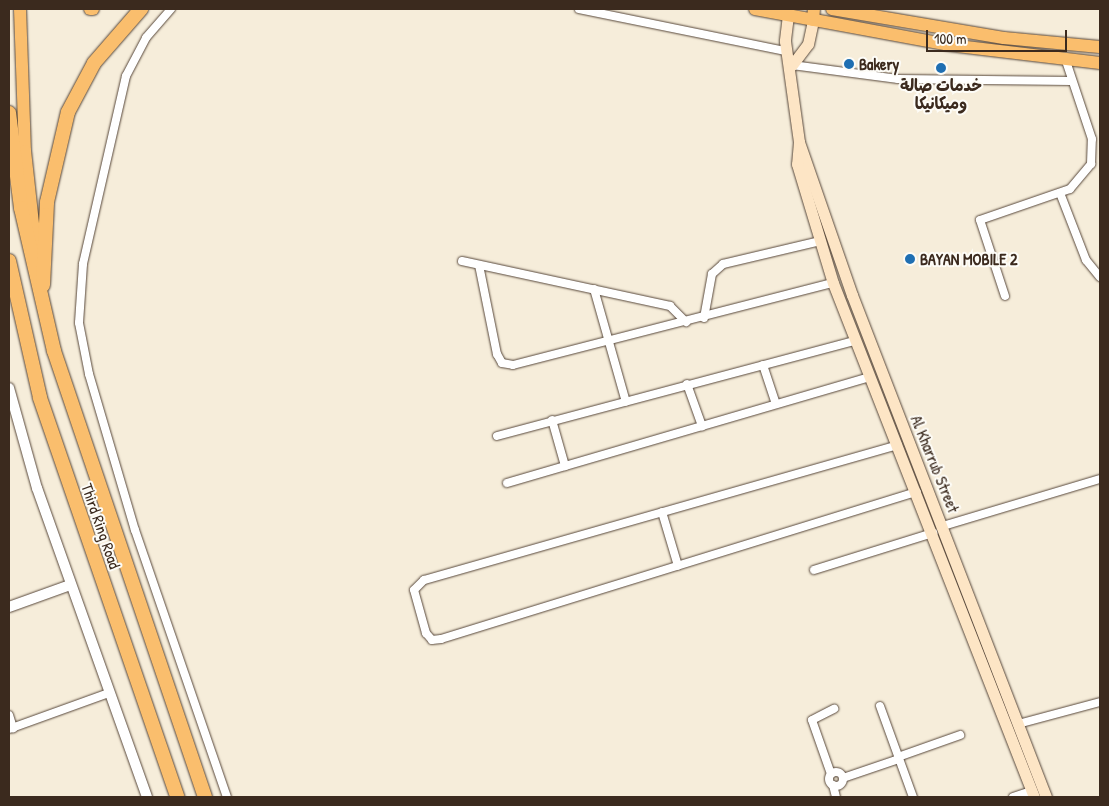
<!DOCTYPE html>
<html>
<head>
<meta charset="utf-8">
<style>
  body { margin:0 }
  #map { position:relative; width:1109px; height:806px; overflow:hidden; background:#f6edda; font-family:"Patrick Hand","Playpen Sans Arabic",sans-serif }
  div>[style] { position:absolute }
  .roads { filter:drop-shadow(0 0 1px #57473a) drop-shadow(0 0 1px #57473a) }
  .minor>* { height:8px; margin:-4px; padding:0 4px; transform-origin:4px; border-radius:4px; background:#fff }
  .minor>.ring { margin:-4px; padding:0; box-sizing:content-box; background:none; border:8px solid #fff; border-radius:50% }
  .tertiary>* { height:10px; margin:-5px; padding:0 5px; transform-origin:5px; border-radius:5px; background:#fff }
  .secondary>* { height:11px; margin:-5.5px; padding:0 5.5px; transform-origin:5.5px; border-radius:5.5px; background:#fde5c5 }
  .primary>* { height:12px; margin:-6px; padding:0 6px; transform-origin:6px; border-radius:6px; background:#fabe6d }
  .trunk>* { height:12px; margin:-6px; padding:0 6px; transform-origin:6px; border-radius:6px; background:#fabe6d }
  .motorway>* { height:14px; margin:-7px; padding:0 7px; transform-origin:7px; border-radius:7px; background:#fabe6d }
  .dots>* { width:14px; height:14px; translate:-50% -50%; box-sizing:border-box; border:2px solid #fdfcf7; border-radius:50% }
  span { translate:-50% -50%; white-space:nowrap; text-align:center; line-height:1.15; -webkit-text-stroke:4px #fdfcf7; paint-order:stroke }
  .poi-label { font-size:16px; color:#3b2a1e; font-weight:700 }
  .left { translate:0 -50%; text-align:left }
  .street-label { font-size:16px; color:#3b2a1e }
  .frame { position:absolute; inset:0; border:10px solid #3b2a1e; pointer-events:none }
  .scale { position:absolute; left:926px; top:30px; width:141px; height:22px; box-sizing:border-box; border:2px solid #3b2a1e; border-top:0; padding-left:6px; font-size:15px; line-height:18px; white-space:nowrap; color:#3b2a1e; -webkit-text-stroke:4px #fdfcf7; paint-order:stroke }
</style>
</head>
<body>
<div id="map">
  <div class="roads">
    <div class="minor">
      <div style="left:171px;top:9px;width:38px;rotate:131deg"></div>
      <div style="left:146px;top:38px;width:43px;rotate:117.8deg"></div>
      <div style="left:126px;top:76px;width:193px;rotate:102.9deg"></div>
      <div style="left:83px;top:264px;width:59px;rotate:93.9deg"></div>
      <div style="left:79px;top:323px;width:52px;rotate:78.9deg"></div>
      <div style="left:89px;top:374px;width:163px;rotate:73.6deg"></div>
      <div style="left:135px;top:530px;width:282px;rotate:71deg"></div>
      <div style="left:579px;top:9px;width:211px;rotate:11.5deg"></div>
      <div style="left:792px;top:65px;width:107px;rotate:7.5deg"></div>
      <div style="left:898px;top:79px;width:173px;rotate:0.7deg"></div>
      <div style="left:1060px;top:193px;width:72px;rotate:68.8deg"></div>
      <div style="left:1086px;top:260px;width:22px;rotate:51deg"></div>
      <div style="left:462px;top:261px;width:213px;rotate:12.2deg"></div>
      <div style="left:670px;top:306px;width:23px;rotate:45deg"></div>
      <div style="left:479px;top:265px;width:91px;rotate:78.6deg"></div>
      <div style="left:497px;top:354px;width:10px;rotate:61deg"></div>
      <div style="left:502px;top:363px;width:11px;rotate:10deg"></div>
      <div style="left:513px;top:365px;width:330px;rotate:-14.4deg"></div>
      <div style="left:594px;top:289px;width:117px;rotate:74.2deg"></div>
      <div style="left:1005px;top:296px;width:80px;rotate:-108.2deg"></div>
      <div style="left:980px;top:220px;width:95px;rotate:-19deg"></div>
      <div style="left:1070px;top:189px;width:33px;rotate:-50deg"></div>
      <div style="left:1091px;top:164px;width:25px;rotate:-88deg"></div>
      <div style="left:1092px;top:139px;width:82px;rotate:-108.4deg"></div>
      <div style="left:704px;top:318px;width:45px;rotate:-79.7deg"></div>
      <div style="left:712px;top:274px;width:15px;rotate:-42deg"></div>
      <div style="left:723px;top:264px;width:100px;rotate:-13.3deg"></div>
      <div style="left:763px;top:365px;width:41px;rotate:71.6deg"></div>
      <div style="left:687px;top:384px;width:45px;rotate:70.3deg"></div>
      <div style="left:552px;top:420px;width:48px;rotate:74.2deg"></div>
      <div style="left:497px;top:436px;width:369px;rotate:-14.9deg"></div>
      <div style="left:898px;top:445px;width:493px;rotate:164.1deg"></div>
      <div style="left:424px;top:580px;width:14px;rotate:135deg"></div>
      <div style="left:414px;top:590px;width:45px;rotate:74.4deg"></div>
      <div style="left:426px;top:633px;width:9px;rotate:49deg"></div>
      <div style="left:432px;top:640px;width:9px;rotate:-6deg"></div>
      <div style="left:441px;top:639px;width:498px;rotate:-17.2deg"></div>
      <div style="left:507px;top:483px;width:377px;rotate:-16.3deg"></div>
      <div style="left:662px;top:512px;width:56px;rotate:73.5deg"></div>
      <div style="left:943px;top:526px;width:164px;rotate:-16.7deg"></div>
      <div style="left:814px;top:570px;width:125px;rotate:-17.3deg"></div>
      <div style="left:880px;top:706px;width:97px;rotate:70.1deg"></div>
      <div style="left:9px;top:715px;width:14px;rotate:73deg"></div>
      <div style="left:1018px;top:724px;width:85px;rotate:-15deg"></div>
      <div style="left:9px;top:729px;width:106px;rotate:-19.8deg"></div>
      <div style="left:898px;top:757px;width:66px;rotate:-19.5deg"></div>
      <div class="ring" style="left:829px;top:772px;width:6px;height:6px"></div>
      <div style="left:831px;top:774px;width:57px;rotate:-109.4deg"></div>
      <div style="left:812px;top:720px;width:25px;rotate:-27deg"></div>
      <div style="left:843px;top:778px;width:59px;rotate:-18.7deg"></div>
      <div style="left:833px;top:785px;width:12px;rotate:76deg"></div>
      <div style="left:1013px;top:797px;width:19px;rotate:-18deg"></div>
    </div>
    <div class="tertiary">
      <div style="left:9px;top:388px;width:104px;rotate:74.4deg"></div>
      <div style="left:37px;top:488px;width:328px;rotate:70.4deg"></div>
      <div style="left:9px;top:607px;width:65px;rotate:-19.8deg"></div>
    </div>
    <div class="secondary">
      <div style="left:788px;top:15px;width:26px;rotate:97deg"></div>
      <div style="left:785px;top:41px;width:102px;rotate:82.1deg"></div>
      <div style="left:799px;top:142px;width:162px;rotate:70.9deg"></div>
      <div style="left:852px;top:295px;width:538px;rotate:68.87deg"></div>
      <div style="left:792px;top:65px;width:26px;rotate:-53deg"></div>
      <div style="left:808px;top:44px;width:25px;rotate:-78deg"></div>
      <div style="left:799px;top:142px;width:22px;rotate:95deg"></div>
      <div style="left:797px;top:164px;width:124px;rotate:73.2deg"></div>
      <div style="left:833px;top:283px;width:552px;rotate:68.64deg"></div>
    </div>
    <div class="primary">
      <div style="left:813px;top:20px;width:11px;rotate:-85deg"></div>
    </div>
    <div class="trunk">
      <div style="left:20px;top:9px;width:142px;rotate:88deg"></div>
      <div style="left:25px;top:151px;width:101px;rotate:83.7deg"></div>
      <div style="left:90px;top:9px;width:3px"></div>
      <div style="left:755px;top:9px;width:197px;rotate:10.5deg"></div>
      <div style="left:949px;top:45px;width:152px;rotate:6.8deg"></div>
      <div style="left:832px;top:9px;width:174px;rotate:9.6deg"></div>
      <div style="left:1004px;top:38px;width:96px;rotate:5.4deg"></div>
    </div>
    <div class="motorway">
      <div style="left:9px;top:113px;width:96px;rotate:82.8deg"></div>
      <div style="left:21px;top:208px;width:147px;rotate:77deg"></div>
      <div style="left:54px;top:351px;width:471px;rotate:71.3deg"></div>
      <div style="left:9px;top:261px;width:140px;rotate:77.2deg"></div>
      <div style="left:40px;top:398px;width:422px;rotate:71deg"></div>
      <div style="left:43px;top:285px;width:83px;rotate:-87.2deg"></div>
      <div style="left:47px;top:202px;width:92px;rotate:-76.9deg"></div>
      <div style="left:68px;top:112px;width:55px;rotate:-62deg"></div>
      <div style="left:94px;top:63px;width:72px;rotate:-49deg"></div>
    </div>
  </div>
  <div class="dots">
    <div style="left:849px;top:64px;background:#1f6fb2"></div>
    <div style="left:941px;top:68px;background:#1f6fb2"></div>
    <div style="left:910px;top:259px;background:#1f6fb2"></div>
  </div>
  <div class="poi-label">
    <span class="left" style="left:859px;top:64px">Bakery</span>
    <span style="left:941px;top:94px">خدمات صالة<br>وميكانيكا</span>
    <span class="left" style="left:920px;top:259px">BAYAN MOBILE 2</span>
  </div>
  <div class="street-label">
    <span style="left:935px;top:464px;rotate:68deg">Al Kharrub Street</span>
    <span style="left:101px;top:526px;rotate:71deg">Third Ring Road</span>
  </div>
  <div class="frame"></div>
  <div class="scale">100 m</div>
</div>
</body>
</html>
